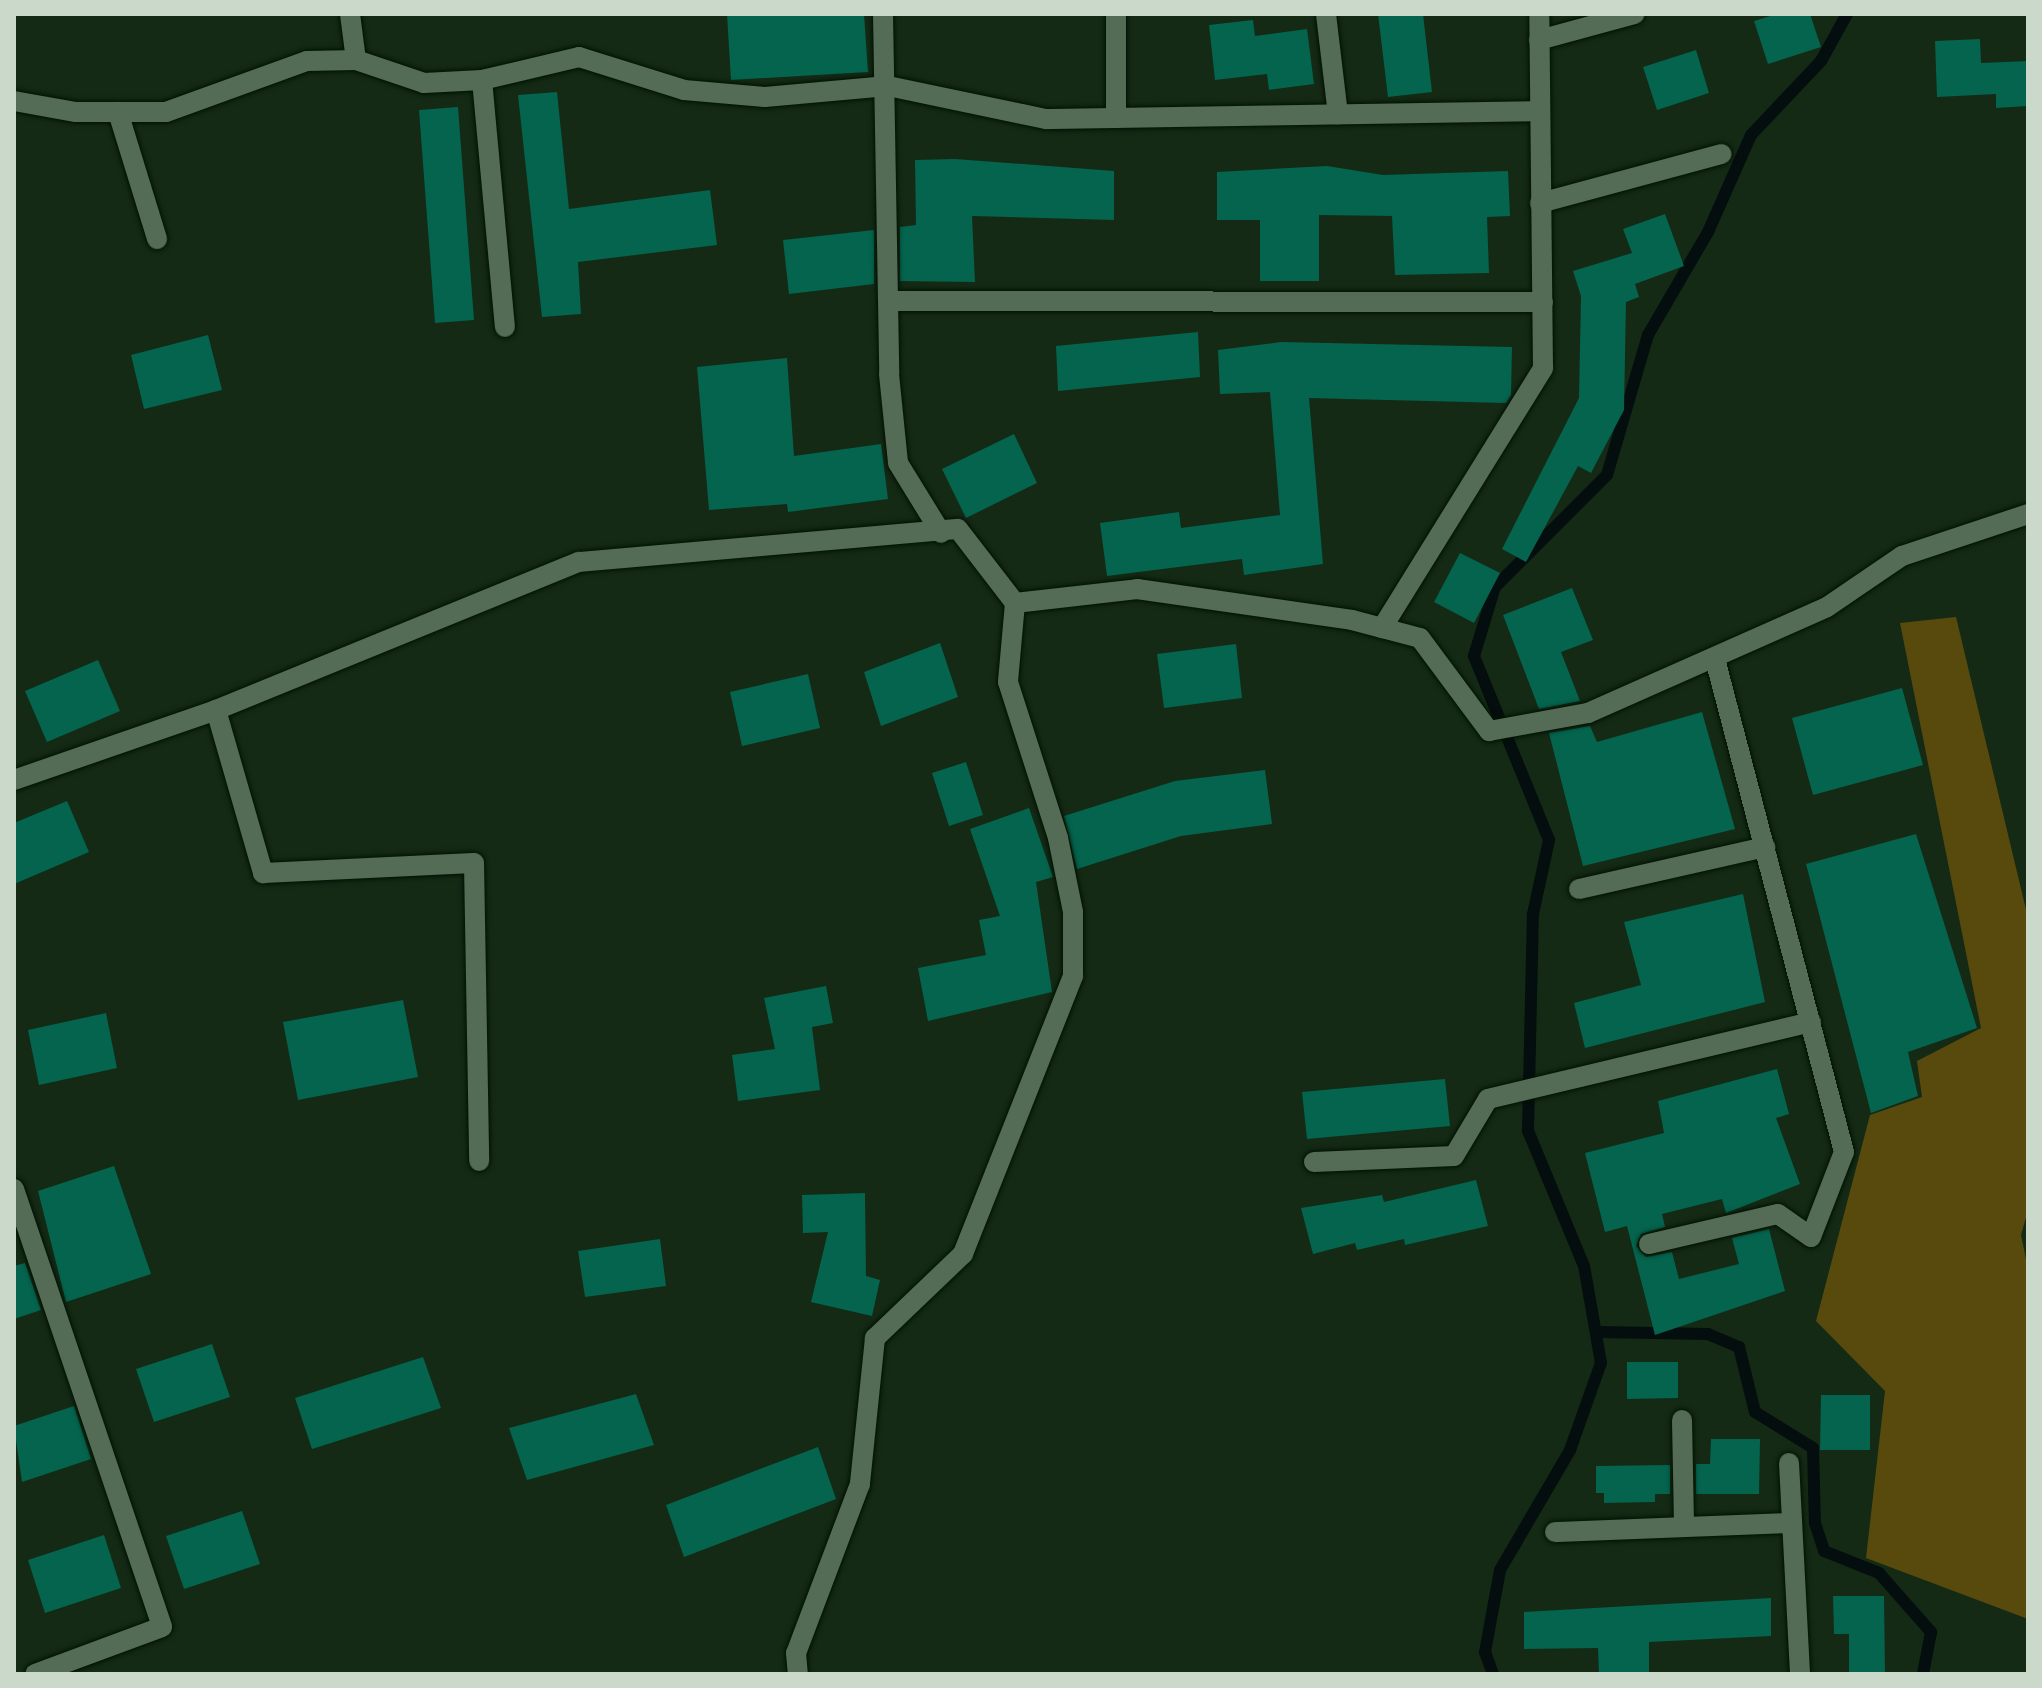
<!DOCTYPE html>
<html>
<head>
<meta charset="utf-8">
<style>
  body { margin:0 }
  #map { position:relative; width:2042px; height:1688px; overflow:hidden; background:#142a15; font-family:Montserrat,sans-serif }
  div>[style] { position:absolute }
  .green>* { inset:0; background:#584a0d }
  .stream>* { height:12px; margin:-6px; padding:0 6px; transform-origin:6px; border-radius:6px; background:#040e0e }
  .building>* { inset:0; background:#04644e }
  .roads { filter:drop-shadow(0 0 2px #011202) drop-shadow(0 0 2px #011202) }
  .minor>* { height:20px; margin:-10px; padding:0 10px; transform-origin:10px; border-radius:10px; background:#546c55 }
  span { translate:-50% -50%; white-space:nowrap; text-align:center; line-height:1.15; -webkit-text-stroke:7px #142a15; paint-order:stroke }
  .frame { position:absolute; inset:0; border:16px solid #cbd9cb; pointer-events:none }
</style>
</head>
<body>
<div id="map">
  <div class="green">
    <div style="clip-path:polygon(1956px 617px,2028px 918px,2028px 1210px,2021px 1235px,2028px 1269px,2028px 1619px,1866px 1558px,1885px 1391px,1816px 1321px,1870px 1115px,1922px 1097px,1917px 1061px,1981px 1028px,1900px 623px)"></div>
  </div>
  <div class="stream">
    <div style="left:1599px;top:1332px;width:109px;rotate:1.1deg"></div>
    <div style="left:1708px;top:1334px;width:34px;rotate:23deg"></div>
    <div style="left:1739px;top:1347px;width:67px;rotate:76.2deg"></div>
    <div style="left:1755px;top:1412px;width:68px;rotate:31.8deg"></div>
    <div style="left:1813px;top:1448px;width:75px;rotate:88.5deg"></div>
    <div style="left:1815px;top:1523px;width:29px;rotate:72deg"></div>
    <div style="left:1824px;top:1551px;width:59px;rotate:21.8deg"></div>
    <div style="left:1879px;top:1573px;width:79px;rotate:48.6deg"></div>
    <div style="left:1931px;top:1632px;width:43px;rotate:100.8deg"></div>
    <div style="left:1493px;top:1674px;width:23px;rotate:-110deg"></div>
    <div style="left:1485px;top:1652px;width:83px;rotate:-79.6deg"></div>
    <div style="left:1500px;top:1570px;width:139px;rotate:-59.7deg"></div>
    <div style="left:1570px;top:1450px;width:92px;rotate:-70.4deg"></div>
    <div style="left:1601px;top:1363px;width:98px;rotate:-99.9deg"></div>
    <div style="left:1584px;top:1266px;width:146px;rotate:-112.5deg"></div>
    <div style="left:1528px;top:1131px;width:217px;rotate:-88.7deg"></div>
    <div style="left:1533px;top:914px;width:76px;rotate:-77.8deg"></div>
    <div style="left:1549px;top:840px;width:199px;rotate:-112.2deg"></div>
    <div style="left:1474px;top:656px;width:72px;rotate:-73.1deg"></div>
    <div style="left:1495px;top:587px;width:158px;rotate:-45deg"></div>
    <div style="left:1607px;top:475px;width:146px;rotate:-73.7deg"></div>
    <div style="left:1648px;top:335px;width:119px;rotate:-59.8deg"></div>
    <div style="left:1708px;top:232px;width:106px;rotate:-66.1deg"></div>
    <div style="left:1751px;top:135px;width:102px;rotate:-46.6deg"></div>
    <div style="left:1821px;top:61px;width:54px;rotate:-61deg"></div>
  </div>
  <div class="building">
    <div style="clip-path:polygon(727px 14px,864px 14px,868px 72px,731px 80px)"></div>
    <div style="clip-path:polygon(1378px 14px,1423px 14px,1432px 92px,1388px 97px)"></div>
    <div style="clip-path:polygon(1777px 14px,1810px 14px,1821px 47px,1768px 64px,1754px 21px)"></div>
    <div style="clip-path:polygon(1253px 20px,1255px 36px,1307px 29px,1314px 84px,1269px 90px,1267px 74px,1215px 80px,1209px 25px)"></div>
    <div style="clip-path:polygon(1980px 39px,1981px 63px,2028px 61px,2028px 106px,1996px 108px,1996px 94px,1937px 97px,1935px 41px)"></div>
    <div style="clip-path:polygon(1696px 50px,1709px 93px,1657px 110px,1643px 67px)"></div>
    <div style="clip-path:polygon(557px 92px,569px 209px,710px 190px,717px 245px,578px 262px,581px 314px,542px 317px,518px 95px)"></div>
    <div style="clip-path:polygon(458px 107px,474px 320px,435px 323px,419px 110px)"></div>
    <div style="clip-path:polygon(955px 159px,1114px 171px,1114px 220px,972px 216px,975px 282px,900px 281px,900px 227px,916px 225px,915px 160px)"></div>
    <div style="clip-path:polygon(1327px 166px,1383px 175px,1508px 171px,1510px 216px,1487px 217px,1489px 273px,1395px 275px,1392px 216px,1319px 215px,1319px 281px,1260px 281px,1260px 220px,1217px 220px,1217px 172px)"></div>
    <div style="clip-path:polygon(1665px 214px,1684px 266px,1635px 284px,1639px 297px,1626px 302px,1624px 410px,1591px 473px,1578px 466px,1526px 562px,1502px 549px,1579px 398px,1581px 296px,1573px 271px,1632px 253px,1623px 229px)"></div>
    <div style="clip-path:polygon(874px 230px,874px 284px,789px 294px,783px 240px)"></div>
    <div style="clip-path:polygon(1198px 332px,1200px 377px,1058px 391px,1056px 346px)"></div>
    <div style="clip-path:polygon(208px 335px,222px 390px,144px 409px,131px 355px)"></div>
    <div style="clip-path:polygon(1281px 342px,1512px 347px,1511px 395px,1506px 403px,1309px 398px,1323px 564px,1244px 575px,1242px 559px,1107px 576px,1100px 523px,1179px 512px,1181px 528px,1280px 515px,1270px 392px,1220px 394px,1218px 350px)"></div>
    <div style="clip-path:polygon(787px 358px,794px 456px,881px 444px,888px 499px,788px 512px,787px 504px,709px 510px,697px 367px)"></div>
    <div style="clip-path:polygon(1014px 434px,1037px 483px,966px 518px,942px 469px)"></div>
    <div style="clip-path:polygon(1460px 553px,1500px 573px,1474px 623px,1434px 602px)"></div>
    <div style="clip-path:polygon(1572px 588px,1593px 640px,1561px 652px,1580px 701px,1539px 709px,1503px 615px)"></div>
    <div style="clip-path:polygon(940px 643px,958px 697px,881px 726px,864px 672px)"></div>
    <div style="clip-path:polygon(1236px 644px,1242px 698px,1164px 708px,1157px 654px)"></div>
    <div style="clip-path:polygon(98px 660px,120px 711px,47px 742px,25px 691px)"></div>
    <div style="clip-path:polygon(808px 674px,820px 728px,742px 746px,730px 692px)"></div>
    <div style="clip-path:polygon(1902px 688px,1923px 765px,1813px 795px,1792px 718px)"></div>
    <div style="clip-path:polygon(1702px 712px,1735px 829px,1583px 866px,1549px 733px,1590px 726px,1597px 742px)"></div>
    <div style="clip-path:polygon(966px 762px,983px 815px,949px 826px,932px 773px)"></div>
    <div style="clip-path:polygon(1265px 770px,1272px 824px,1181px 836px,1077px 869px,1064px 816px,1175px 781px)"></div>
    <div style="clip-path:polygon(67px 801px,89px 852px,14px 884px,14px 823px)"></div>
    <div style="clip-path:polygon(1029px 808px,1053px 877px,1036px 882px,1052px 992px,928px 1021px,918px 968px,986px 955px,979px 920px,1000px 916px,970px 829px)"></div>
    <div style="clip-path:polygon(1916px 834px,1977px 1028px,1908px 1052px,1918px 1096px,1871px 1113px,1806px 864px)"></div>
    <div style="clip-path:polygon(1743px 894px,1765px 1002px,1585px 1048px,1574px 1003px,1641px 985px,1624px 922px)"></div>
    <div style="clip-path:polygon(826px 986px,833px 1023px,812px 1027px,820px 1090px,738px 1101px,732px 1055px,775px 1049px,764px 998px)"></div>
    <div style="clip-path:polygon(403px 1000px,418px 1077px,298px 1100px,283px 1022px)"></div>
    <div style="clip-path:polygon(106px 1013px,117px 1068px,39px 1085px,28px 1030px)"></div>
    <div style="clip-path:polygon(1777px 1069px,1789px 1114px,1776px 1118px,1800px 1184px,1726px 1213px,1722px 1199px,1662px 1214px,1665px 1227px,1641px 1234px,1636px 1246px,1646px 1257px,1672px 1252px,1679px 1279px,1739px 1264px,1732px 1238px,1769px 1229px,1785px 1291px,1655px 1335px,1627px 1226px,1605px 1232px,1585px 1153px,1664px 1133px,1658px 1101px)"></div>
    <div style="clip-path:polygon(1445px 1079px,1450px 1126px,1307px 1139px,1302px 1092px)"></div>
    <div style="clip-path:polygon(114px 1166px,151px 1274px,66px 1302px,38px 1191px)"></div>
    <div style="clip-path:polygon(1476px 1180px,1488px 1226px,1405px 1245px,1404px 1239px,1357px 1250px,1355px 1243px,1313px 1254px,1301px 1208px,1382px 1195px,1384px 1202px)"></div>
    <div style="clip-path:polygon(865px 1193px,866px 1276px,880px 1280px,872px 1316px,811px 1302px,828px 1232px,803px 1233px,802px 1195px)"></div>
    <div style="clip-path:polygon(660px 1239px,666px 1286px,585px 1297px,578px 1251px)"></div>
    <div style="clip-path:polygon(25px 1263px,41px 1310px,14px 1319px,14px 1266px)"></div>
    <div style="clip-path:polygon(212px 1344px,230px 1397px,154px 1422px,136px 1369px)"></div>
    <div style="clip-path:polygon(423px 1357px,441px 1408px,312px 1449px,295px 1398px)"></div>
    <div style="clip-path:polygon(1627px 1362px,1678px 1362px,1678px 1398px,1627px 1399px)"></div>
    <div style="clip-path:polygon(636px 1394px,654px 1445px,527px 1480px,509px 1428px)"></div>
    <div style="clip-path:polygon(1821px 1395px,1870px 1395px,1870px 1450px,1820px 1450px)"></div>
    <div style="clip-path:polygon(74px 1406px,91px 1459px,22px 1482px,14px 1426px)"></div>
    <div style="clip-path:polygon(1711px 1439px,1760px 1439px,1759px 1494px,1696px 1494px,1696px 1464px,1710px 1464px)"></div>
    <div style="clip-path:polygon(818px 1447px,836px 1499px,684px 1557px,666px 1505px)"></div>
    <div style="clip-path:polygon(1670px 1465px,1670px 1494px,1655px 1494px,1655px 1502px,1604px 1503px,1604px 1493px,1596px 1493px,1596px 1466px)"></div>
    <div style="clip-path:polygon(242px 1511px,260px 1564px,184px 1589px,166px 1536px)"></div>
    <div style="clip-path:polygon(104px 1535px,121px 1588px,45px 1613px,28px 1560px)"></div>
    <div style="clip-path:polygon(1833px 1596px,1884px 1596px,1885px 1674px,1849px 1674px,1849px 1634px,1834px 1634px)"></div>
    <div style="clip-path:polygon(1771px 1598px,1771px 1636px,1649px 1642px,1649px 1674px,1599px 1674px,1598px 1648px,1524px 1649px,1524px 1612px)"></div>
  </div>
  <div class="roads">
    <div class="minor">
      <div style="left:350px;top:14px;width:46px;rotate:82.6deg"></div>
      <div style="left:883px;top:14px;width:360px;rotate:89deg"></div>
      <div style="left:889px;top:374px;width:89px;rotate:84.2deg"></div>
      <div style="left:898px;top:463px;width:82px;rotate:58.4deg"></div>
      <div style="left:1116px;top:14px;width:104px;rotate:90deg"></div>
      <div style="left:1326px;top:14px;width:101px;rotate:83.2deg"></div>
      <div style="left:1539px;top:40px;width:99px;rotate:-15.2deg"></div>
      <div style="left:482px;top:80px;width:248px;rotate:84.7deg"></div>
      <div style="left:14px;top:101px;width:63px;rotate:10.1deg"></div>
      <div style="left:76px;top:112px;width:90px"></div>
      <div style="left:166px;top:112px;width:150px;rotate:-19.9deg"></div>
      <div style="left:307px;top:61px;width:49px;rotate:-1.2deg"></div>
      <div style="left:356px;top:60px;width:72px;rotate:18.7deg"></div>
      <div style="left:424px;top:83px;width:58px;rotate:-3deg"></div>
      <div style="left:482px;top:80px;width:100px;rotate:-13.3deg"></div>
      <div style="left:579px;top:57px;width:110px;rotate:17.4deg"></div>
      <div style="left:684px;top:90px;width:81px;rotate:4.9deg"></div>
      <div style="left:765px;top:97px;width:123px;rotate:-5.1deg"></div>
      <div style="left:888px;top:86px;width:161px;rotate:11.8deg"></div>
      <div style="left:1046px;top:119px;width:492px;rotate:-0.9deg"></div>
      <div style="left:118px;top:112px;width:133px;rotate:72.9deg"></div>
      <div style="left:1540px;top:203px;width:188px;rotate:-15.1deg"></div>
      <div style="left:889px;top:301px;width:654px;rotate:0.09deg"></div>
      <div style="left:1015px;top:603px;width:123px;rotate:-6.5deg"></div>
      <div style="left:1137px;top:589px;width:217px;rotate:8.2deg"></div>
      <div style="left:1352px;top:620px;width:70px;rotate:14.8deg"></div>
      <div style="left:1420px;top:638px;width:116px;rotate:53.4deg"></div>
      <div style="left:1489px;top:731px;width:101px;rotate:-10.3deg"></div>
      <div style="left:1588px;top:713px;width:261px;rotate:-23.9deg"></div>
      <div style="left:1827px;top:607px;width:91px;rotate:-34.2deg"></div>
      <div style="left:1902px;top:556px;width:133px;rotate:-18.4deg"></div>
      <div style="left:1382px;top:628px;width:306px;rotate:-58.2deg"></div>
      <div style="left:1543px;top:368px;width:354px;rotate:-90.6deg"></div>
      <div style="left:216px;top:710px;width:170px;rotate:73.9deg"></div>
      <div style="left:263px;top:873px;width:211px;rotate:-2.7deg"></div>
      <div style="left:474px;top:863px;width:298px;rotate:89deg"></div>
      <div style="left:14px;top:780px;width:214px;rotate:-19.1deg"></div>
      <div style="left:216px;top:710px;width:392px;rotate:-22.2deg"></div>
      <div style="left:579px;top:562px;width:380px;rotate:-5deg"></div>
      <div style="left:958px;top:529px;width:93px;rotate:52.4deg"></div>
      <div style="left:1015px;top:603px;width:79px;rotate:95.1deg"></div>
      <div style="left:1008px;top:682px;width:164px;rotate:72.2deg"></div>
      <div style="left:1058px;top:838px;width:76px;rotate:78.5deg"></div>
      <div style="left:1073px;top:912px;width:64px;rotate:90deg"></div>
      <div style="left:1073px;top:976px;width:299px;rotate:111.6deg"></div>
      <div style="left:963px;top:1254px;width:122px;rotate:136.3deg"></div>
      <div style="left:875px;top:1338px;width:147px;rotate:95.9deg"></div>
      <div style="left:860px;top:1484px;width:181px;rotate:110.7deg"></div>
      <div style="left:796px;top:1653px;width:21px;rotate:85deg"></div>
      <div style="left:1579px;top:889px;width:191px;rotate:-12.7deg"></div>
      <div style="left:1314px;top:1162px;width:140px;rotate:-2.5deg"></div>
      <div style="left:1454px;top:1156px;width:66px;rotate:-59.2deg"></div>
      <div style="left:1488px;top:1099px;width:332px;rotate:-13.4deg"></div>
      <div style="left:14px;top:1189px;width:462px;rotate:71.3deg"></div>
      <div style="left:162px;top:1627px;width:135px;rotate:159.7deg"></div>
      <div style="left:1649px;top:1244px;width:132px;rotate:-13.1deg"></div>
      <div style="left:1778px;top:1214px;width:40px;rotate:34.9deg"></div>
      <div style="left:1811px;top:1237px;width:91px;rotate:-68.8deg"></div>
      <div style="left:1844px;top:1152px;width:510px;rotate:-104.66deg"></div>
      <div style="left:1682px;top:1420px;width:107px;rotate:88.9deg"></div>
      <div style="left:1789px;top:1463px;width:211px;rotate:87deg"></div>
      <div style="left:1555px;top:1532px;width:237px;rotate:-2.2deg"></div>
    </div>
  </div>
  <div class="frame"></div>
</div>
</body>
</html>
